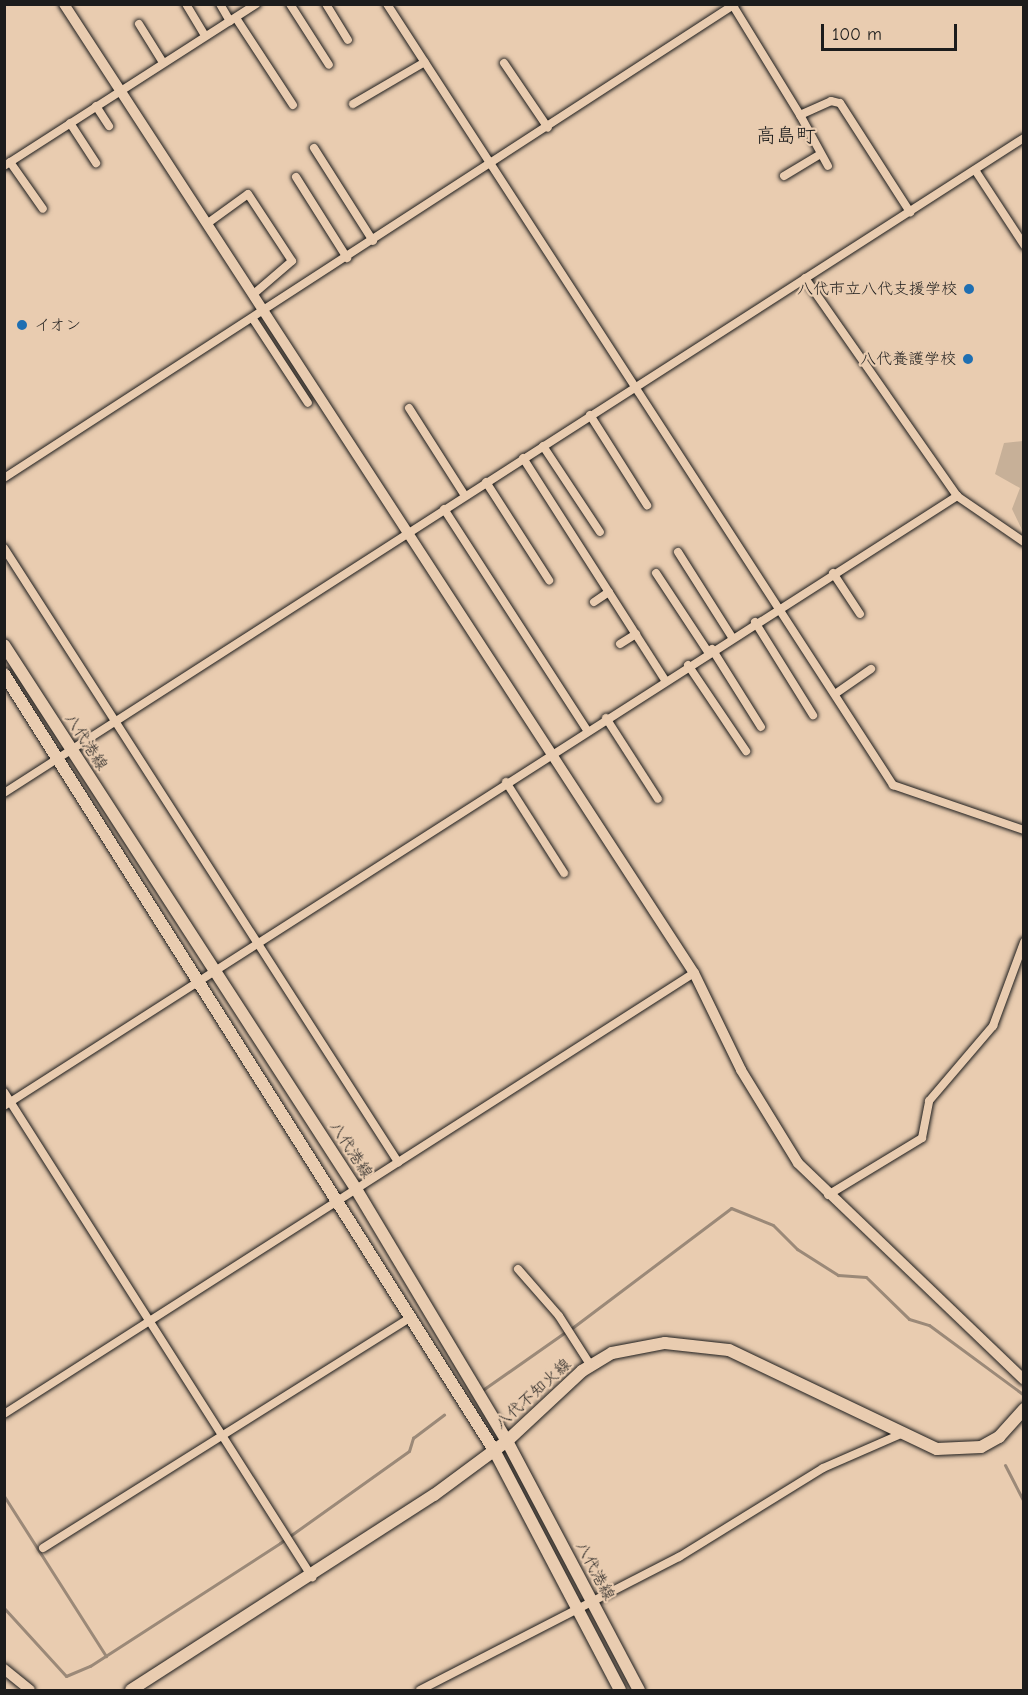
<!DOCTYPE html>
<html>
<head>
<meta charset="utf-8">
<style>
  body { margin:0 }
  #map { position:relative; width:1028px; height:1695px; overflow:hidden; background:#e9ccb0; font-family:"Comic Neue","Klee One",sans-serif }
  div>[style] { position:absolute }
  .green>* { inset:0; background:#c7b098 }
  .stream>* { height:3px; margin:-1.5px; padding:0 1.5px; transform-origin:1.5px; border-radius:1.5px; background:#9b8978 }
  .roads { filter:drop-shadow(0 0 2px #1c1c1c) drop-shadow(0 0 2px #1c1c1c) }
  .minor>* { height:8px; margin:-4px; padding:0 4px; transform-origin:4px; border-radius:4px; background:#e9ccb0 }
  .tertiary>* { height:10px; margin:-5px; padding:0 5px; transform-origin:5px; border-radius:5px; background:#e9ccb0 }
  .secondary>* { height:12px; margin:-6px; padding:0 6px; transform-origin:6px; border-radius:6px; background:#e9ccb0 }
  .dots>* { width:16px; height:16px; translate:-50% -50%; box-sizing:border-box; border:3px solid #e9ccb0; border-radius:50% }
  span { translate:-50% -50%; white-space:nowrap; text-align:center; line-height:1.15; -webkit-text-stroke:4.5px #e9ccb0; paint-order:stroke }
  .poi-label { font-size:16px; color:#1c1c1c }
  .right { translate:-100% -50%; text-align:right }
  .left { translate:0 -50%; text-align:left }
  .street-label { font-size:16px; color:#1c1c1c }
  .quarter-label { font-size:20px; color:#1c1c1c }
  .frame { position:absolute; inset:0; border:6px solid #1c1c1c; pointer-events:none }
  .scale { position:absolute; left:821px; top:24px; width:136px; height:27px; box-sizing:border-box; border:3px solid #1c1c1c; border-top:0; padding-left:8px; font-size:18px; line-height:21px; white-space:nowrap; color:#1c1c1c; -webkit-text-stroke:4px #e9ccb0; paint-order:stroke }
</style>
</head>
<body>
<div id="map">
  <div class="green">
    <div style="clip-path:polygon(1023px 441px,1024px 441px,1023px 532px,1012px 509px,1020px 488px,995px 474px,1004px 443px)"></div>
  </div>
  <div class="stream">
    <div style="left:572px;top:1328px;width:199px;rotate:-37deg"></div>
    <div style="left:731px;top:1208px;width:45px;rotate:22deg"></div>
    <div style="left:773px;top:1225px;width:34px;rotate:45deg"></div>
    <div style="left:797px;top:1249px;width:49px;rotate:32.4deg"></div>
    <div style="left:838px;top:1275px;width:28px;rotate:4deg"></div>
    <div style="left:866px;top:1277px;width:60px;rotate:44.3deg"></div>
    <div style="left:909px;top:1319px;width:21px;rotate:17deg"></div>
    <div style="left:929px;top:1325px;width:118px;rotate:36.4deg"></div>
    <div style="left:484px;top:1389px;width:98px;rotate:-35deg"></div>
    <div style="left:1005px;top:1465px;width:42px;rotate:62.8deg"></div>
    <div style="left:4px;top:1496px;width:190px;rotate:57.5deg"></div>
    <div style="left:4px;top:1608px;width:92px;rotate:47.6deg"></div>
    <div style="left:66px;top:1676px;width:26px;rotate:-23deg"></div>
    <div style="left:90px;top:1666px;width:226px;rotate:-32.9deg"></div>
    <div style="left:280px;top:1543px;width:158px;rotate:-35.5deg"></div>
    <div style="left:409px;top:1451px;width:14px;rotate:-73deg"></div>
    <div style="left:413px;top:1438px;width:39px;rotate:-37deg"></div>
  </div>
  <div class="roads">
    <div class="minor">
      <div style="left:186px;top:4px;width:37px;rotate:59deg"></div>
      <div style="left:220px;top:4px;width:20px;rotate:60deg"></div>
      <div style="left:290px;top:4px;width:72px;rotate:57.4deg"></div>
      <div style="left:326px;top:4px;width:42px;rotate:58.6deg"></div>
      <div style="left:387px;top:4px;width:931px;rotate:57.06deg"></div>
      <div style="left:893px;top:785px;width:139px;rotate:19deg"></div>
      <div style="left:732px;top:4px;width:130px;rotate:58.5deg"></div>
      <div style="left:800px;top:115px;width:34px;rotate:-24deg"></div>
      <div style="left:831px;top:101px;width:9px;rotate:13deg"></div>
      <div style="left:840px;top:103px;width:130px;rotate:57.3deg"></div>
      <div style="left:236px;top:18px;width:104px;rotate:56.8deg"></div>
      <div style="left:139px;top:24px;width:44px;rotate:58.1deg"></div>
      <div style="left:504px;top:63px;width:78px;rotate:55.9deg"></div>
      <div style="left:353px;top:104px;width:83px;rotate:-30.3deg"></div>
      <div style="left:96px;top:106px;width:24px;rotate:57deg"></div>
      <div style="left:800px;top:115px;width:58px;rotate:61.2deg"></div>
      <div style="left:70px;top:123px;width:48px;rotate:57deg"></div>
      <div style="left:314px;top:148px;width:110px;rotate:57.6deg"></div>
      <div style="left:10px;top:162px;width:57px;rotate:54.9deg"></div>
      <div style="left:4px;top:166px;width:300px;rotate:-32.7deg"></div>
      <div style="left:975px;top:170px;width:90px;rotate:56.8deg"></div>
      <div style="left:784px;top:176px;width:41px;rotate:-31deg"></div>
      <div style="left:296px;top:177px;width:96px;rotate:57.8deg"></div>
      <div style="left:208px;top:223px;width:49px;rotate:-35.9deg"></div>
      <div style="left:248px;top:194px;width:80px;rotate:56.7deg"></div>
      <div style="left:292px;top:261px;width:48px;rotate:139.3deg"></div>
      <div style="left:805px;top:278px;width:266px;rotate:55.1deg"></div>
      <div style="left:957px;top:496px;width:81px;rotate:34.5deg"></div>
      <div style="left:253px;top:319px;width:100px;rotate:56.8deg"></div>
      <div style="left:409px;top:408px;width:104px;rotate:57.5deg"></div>
      <div style="left:590px;top:415px;width:107px;rotate:57.7deg"></div>
      <div style="left:543px;top:446px;width:103px;rotate:56.5deg"></div>
      <div style="left:523px;top:458px;width:264px;rotate:57.4deg"></div>
      <div style="left:4px;top:478px;width:871px;rotate:-32.96deg"></div>
      <div style="left:486px;top:482px;width:117px;rotate:57.3deg"></div>
      <div style="left:444px;top:509px;width:263px;rotate:57.1deg"></div>
      <div style="left:4px;top:548px;width:730px;rotate:57.31deg"></div>
      <div style="left:678px;top:552px;width:101px;rotate:57.6deg"></div>
      <div style="left:656px;top:573px;width:95px;rotate:56.6deg"></div>
      <div style="left:833px;top:573px;width:49px;rotate:56.6deg"></div>
      <div style="left:594px;top:602px;width:18px;rotate:-34deg"></div>
      <div style="left:755px;top:622px;width:110px;rotate:58.1deg"></div>
      <div style="left:620px;top:644px;width:19px;rotate:-32deg"></div>
      <div style="left:712px;top:649px;width:92px;rotate:57.9deg"></div>
      <div style="left:688px;top:665px;width:104px;rotate:56deg"></div>
      <div style="left:835px;top:694px;width:44px;rotate:-34.8deg"></div>
      <div style="left:606px;top:718px;width:96px;rotate:57.3deg"></div>
      <div style="left:506px;top:782px;width:108px;rotate:57.5deg"></div>
      <div style="left:4px;top:793px;width:1212px;rotate:-32.71deg"></div>
      <div style="left:4px;top:1092px;width:575px;rotate:57.58deg"></div>
      <div style="left:4px;top:1106px;width:1132px;rotate:-32.62deg"></div>
      <div style="left:828px;top:1195px;width:110px;rotate:-31.2deg"></div>
      <div style="left:922px;top:1138px;width:38px;rotate:-79deg"></div>
      <div style="left:929px;top:1101px;width:99px;rotate:-49.5deg"></div>
      <div style="left:993px;top:1026px;width:90px;rotate:-69.7deg"></div>
      <div style="left:518px;top:1269px;width:62px;rotate:48.9deg"></div>
      <div style="left:559px;top:1316px;width:59px;rotate:57.4deg"></div>
      <div style="left:4px;top:1414px;width:819px;rotate:-32.58deg"></div>
      <div style="left:43px;top:1548px;width:434px;rotate:-32.1deg"></div>
      <div style="left:420px;top:1690px;width:291px;rotate:-27.2deg"></div>
      <div style="left:679px;top:1557px;width:169px;rotate:-31.7deg"></div>
      <div style="left:823px;top:1468px;width:87px;rotate:-23.6deg"></div>
    </div>
    <div class="tertiary">
      <div style="left:64px;top:4px;width:1156px;rotate:56.97deg"></div>
      <div style="left:694px;top:973px;width:108px;rotate:64.1deg"></div>
      <div style="left:741px;top:1070px;width:109px;rotate:58.5deg"></div>
      <div style="left:798px;top:1163px;width:313px;rotate:43.8deg"></div>
      <div style="left:4px;top:1669px;width:33px;rotate:39deg"></div>
    </div>
    <div class="secondary">
      <div style="left:4px;top:645px;width:648px;rotate:57.09deg"></div>
      <div style="left:356px;top:1189px;width:294px;rotate:59.1deg"></div>
      <div style="left:507px;top:1441px;width:282px;rotate:62.1deg"></div>
      <div style="left:4px;top:674px;width:918px;rotate:57.73deg"></div>
      <div style="left:494px;top:1450px;width:271px;rotate:62.3deg"></div>
      <div style="left:131px;top:1690px;width:360px;rotate:-32.8deg"></div>
      <div style="left:434px;top:1495px;width:91px;rotate:-36.5deg"></div>
      <div style="left:507px;top:1441px;width:103px;rotate:-43deg"></div>
      <div style="left:582px;top:1371px;width:35px;rotate:-31deg"></div>
      <div style="left:612px;top:1353px;width:54px;rotate:-10.7deg"></div>
      <div style="left:665px;top:1343px;width:64px;rotate:6.2deg"></div>
      <div style="left:729px;top:1350px;width:230px;rotate:25.5deg"></div>
      <div style="left:937px;top:1449px;width:44px;rotate:-2.6deg"></div>
      <div style="left:981px;top:1447px;width:21px;rotate:-29deg"></div>
      <div style="left:999px;top:1437px;width:38px;rotate:-48deg"></div>
    </div>
  </div>
  <div class="dots">
    <div style="left:969px;top:289px;background:#1f6fb2"></div>
    <div style="left:22px;top:325px;background:#1f6fb2"></div>
    <div style="left:968px;top:359px;background:#1f6fb2"></div>
  </div>
  <div class="poi-label">
    <span class="right" style="left:957px;top:289px">八代市立八代支援学校</span>
    <span class="left" style="left:34px;top:325px">イオン</span>
    <span class="right" style="left:956px;top:359px">八代養護学校</span>
  </div>
  <div class="street-label">
    <span style="left:86px;top:742px;rotate:57deg">八代港線</span>
    <span style="left:351px;top:1150px;rotate:57deg">八代港線</span>
    <span style="left:533px;top:1394px;rotate:-42deg">八代不知火線</span>
    <span style="left:595px;top:1571px;rotate:62deg">八代港線</span>
  </div>
  <div class="quarter-label">
    <span style="left:786px;top:135px">高島町</span>
  </div>
  <div class="frame"></div>
  <div class="scale">100 m</div>
</div>
</body>
</html>
